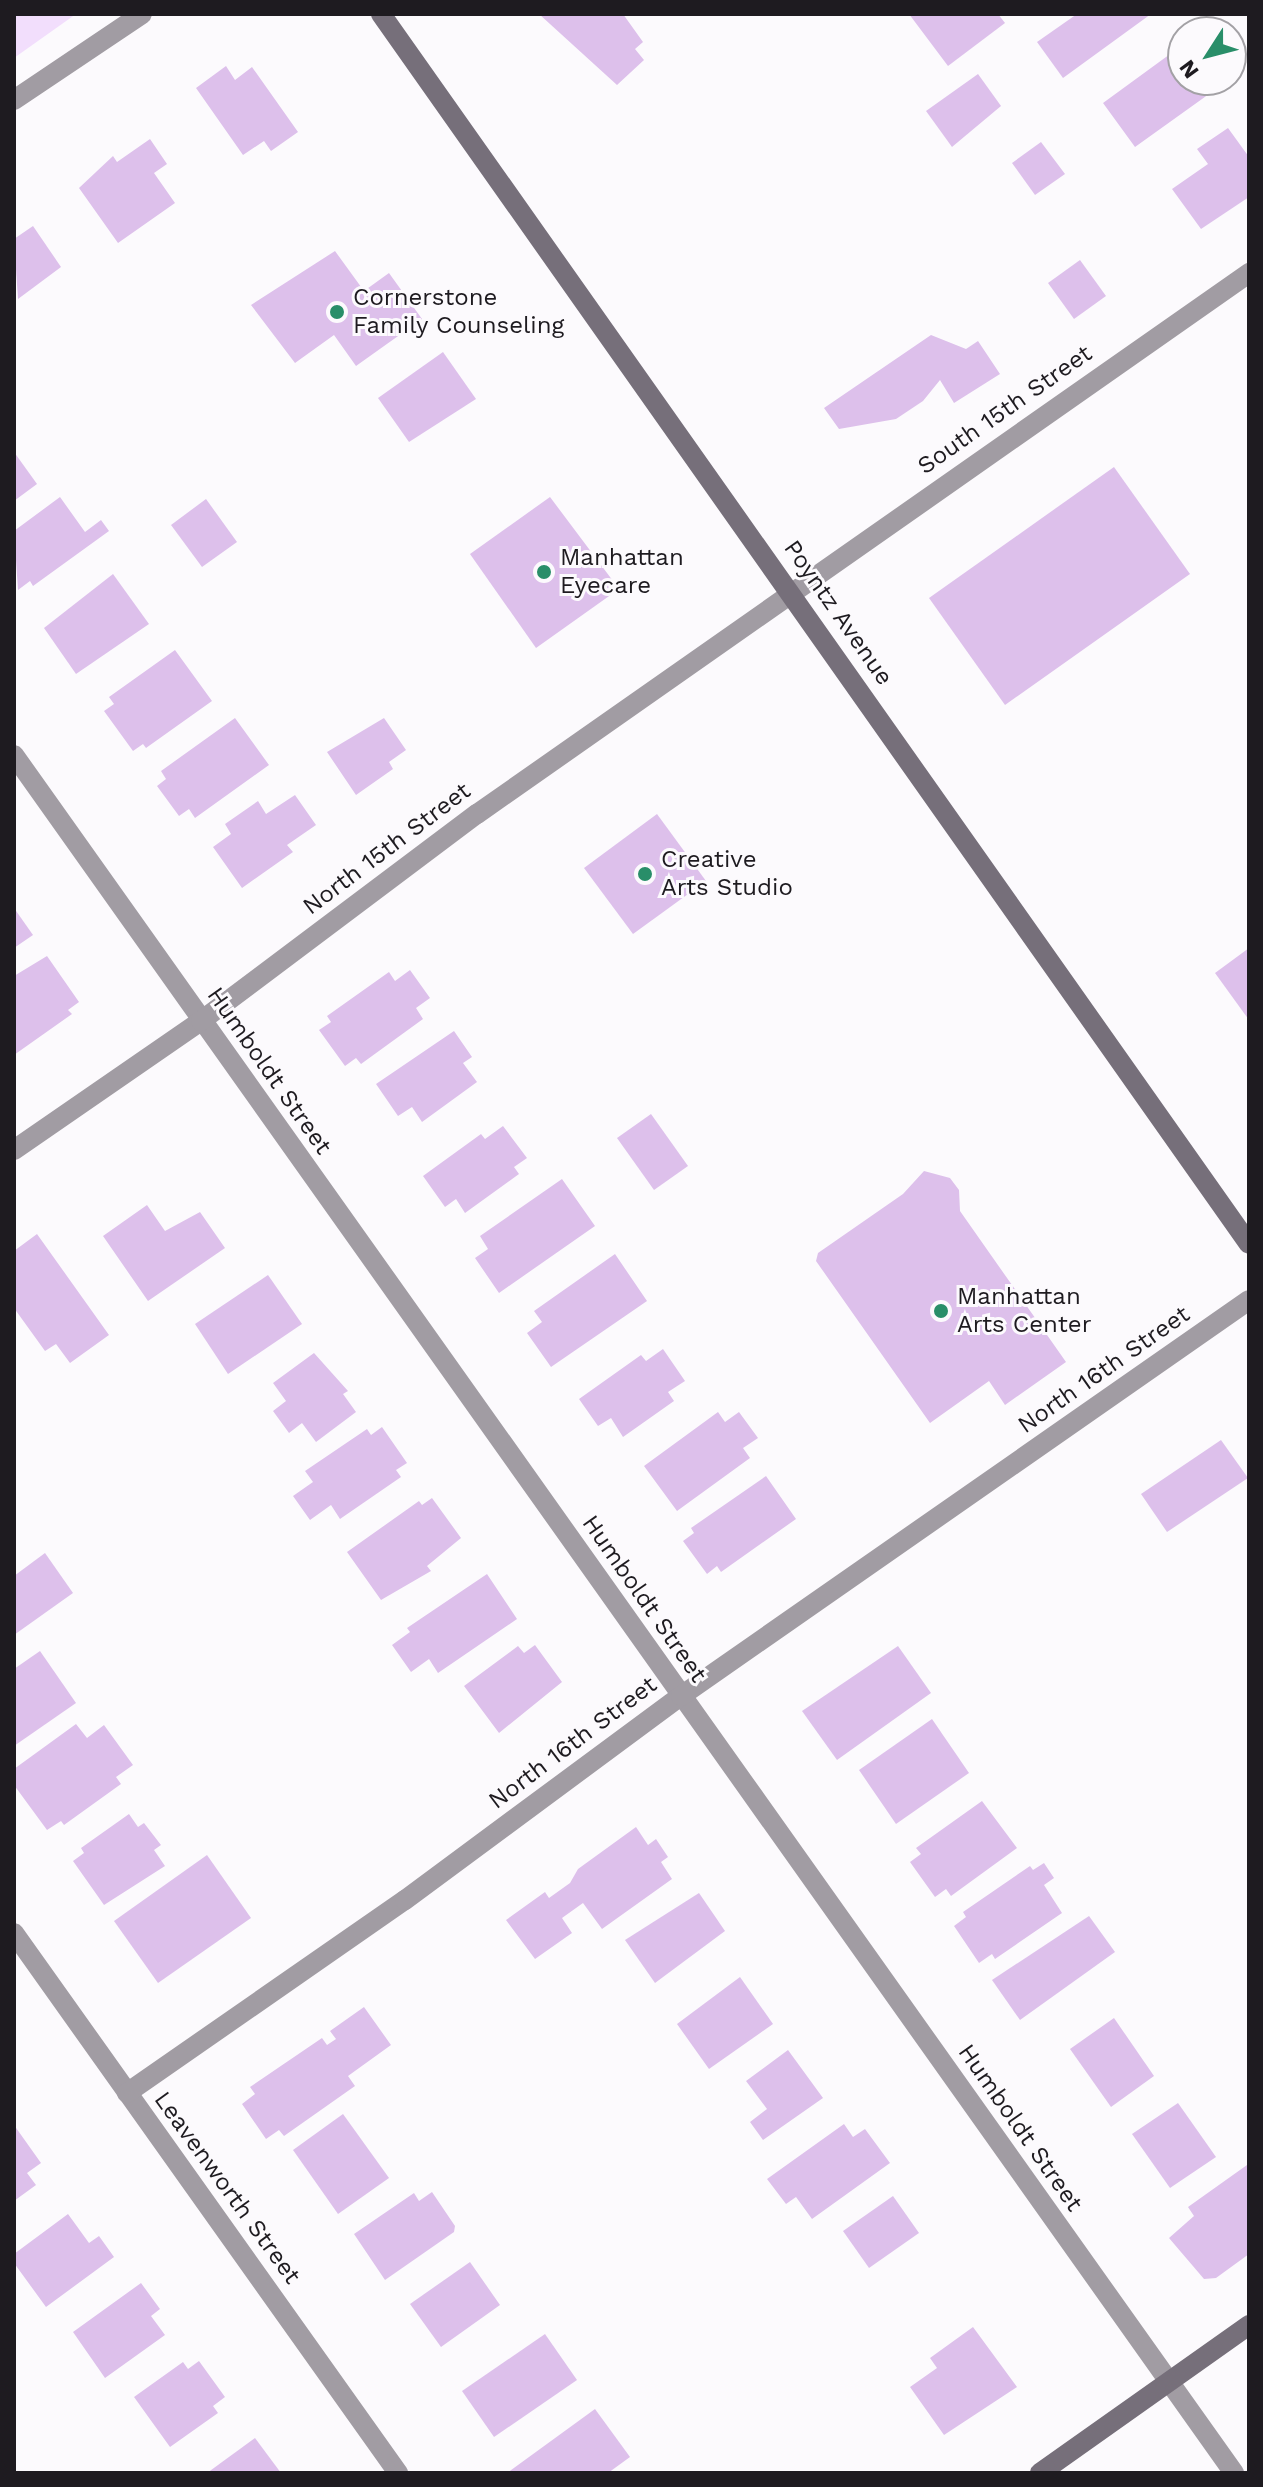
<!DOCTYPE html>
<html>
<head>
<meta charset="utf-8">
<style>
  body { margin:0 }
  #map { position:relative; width:1263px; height:2487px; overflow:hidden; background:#fcfafd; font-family:"Work Sans",sans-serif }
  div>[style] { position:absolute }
  .green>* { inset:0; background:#f2defc }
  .building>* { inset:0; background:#ddc0eb }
  .street>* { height:20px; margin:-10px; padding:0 10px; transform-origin:10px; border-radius:10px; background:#a19ca3 }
  .secondary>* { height:20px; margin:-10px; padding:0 10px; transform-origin:10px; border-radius:10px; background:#766f7a }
  .dots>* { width:22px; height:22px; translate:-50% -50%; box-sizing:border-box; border:4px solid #fcfafd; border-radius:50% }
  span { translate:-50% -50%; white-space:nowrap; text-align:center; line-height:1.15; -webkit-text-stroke:6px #fcfafd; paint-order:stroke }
  .poi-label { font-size:24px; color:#1e1b20 }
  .left { translate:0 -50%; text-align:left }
  .street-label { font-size:24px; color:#1e1b20 }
  .frame { position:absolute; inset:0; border:16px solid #1e1b20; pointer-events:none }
  .north { position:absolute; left:1167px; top:16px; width:80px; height:80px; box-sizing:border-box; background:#fcfafd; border:2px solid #a3a1a5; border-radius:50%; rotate:234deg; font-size:22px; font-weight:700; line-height:32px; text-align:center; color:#1e1b20 }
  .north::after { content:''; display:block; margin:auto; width:28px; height:36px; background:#298e69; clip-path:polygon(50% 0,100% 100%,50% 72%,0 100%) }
</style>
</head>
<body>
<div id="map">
  <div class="green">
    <div style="clip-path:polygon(14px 14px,76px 14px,14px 58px)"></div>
  </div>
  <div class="building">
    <div style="clip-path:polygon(539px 14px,623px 14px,643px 42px,635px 49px,644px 60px,617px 85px)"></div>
    <div style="clip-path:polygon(909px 14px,998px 14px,1005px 23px,948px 66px)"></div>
    <div style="clip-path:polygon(1077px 14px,1151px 14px,1063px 78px,1037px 42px)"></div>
    <div style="clip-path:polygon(1177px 49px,1183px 58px,1183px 80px,1199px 80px,1209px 94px,1135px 147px,1103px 103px)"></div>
    <div style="clip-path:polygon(226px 66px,235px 80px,252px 67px,298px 132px,271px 151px,264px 141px,243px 155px,196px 88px)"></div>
    <div style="clip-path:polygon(978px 74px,1001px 106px,952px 147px,926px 111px)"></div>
    <div style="clip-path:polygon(1228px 128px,1249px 157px,1249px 197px,1201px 229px,1172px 189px,1208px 164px,1197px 149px)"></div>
    <div style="clip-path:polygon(150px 139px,167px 164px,154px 173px,175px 203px,118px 243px,79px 188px,113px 156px,117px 162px)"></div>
    <div style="clip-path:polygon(1041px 142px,1065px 174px,1035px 195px,1012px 163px)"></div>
    <div style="clip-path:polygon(33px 226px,61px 267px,18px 299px,14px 239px)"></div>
    <div style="clip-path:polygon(335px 251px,364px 291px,389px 273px,422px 319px,356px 366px,334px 335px,295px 363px,251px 305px)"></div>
    <div style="clip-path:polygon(1080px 260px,1106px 296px,1074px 319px,1048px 283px)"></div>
    <div style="clip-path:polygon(931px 335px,966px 349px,978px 341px,1000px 374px,954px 403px,940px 380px,923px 401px,896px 419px,839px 429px,824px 408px)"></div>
    <div style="clip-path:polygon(443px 352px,476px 399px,409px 442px,378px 398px)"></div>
    <div style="clip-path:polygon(14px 452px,37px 484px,14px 501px)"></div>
    <div style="clip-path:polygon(1114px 467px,1190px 574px,1005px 705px,929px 598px)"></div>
    <div style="clip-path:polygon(60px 497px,85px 532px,101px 520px,109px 531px,33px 586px,30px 581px,18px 590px,14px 531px)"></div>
    <div style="clip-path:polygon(550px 497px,619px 589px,536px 648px,470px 554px)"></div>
    <div style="clip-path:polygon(206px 499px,237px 542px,202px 567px,171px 525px)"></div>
    <div style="clip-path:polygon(113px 574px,149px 624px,76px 674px,44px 628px)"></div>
    <div style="clip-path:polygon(175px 650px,212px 701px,146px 748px,143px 744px,133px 751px,104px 711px,114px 704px,109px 697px)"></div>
    <div style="clip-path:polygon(235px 718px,269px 765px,195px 818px,189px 809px,179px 816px,157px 786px,166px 779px,161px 771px)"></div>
    <div style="clip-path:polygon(384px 718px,406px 750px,389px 762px,393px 769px,356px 795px,327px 752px)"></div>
    <div style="clip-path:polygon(295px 795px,316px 825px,287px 845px,293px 852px,242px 888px,213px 847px,231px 834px,225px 824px,258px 801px,266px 814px)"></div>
    <div style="clip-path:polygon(657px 814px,706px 881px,633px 934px,584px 868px)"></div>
    <div style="clip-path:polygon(14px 908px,33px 935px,14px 948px)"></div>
    <div style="clip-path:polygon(1249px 948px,1249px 1020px,1215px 973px)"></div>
    <div style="clip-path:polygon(47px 956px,79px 1002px,68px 1010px,72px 1014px,14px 1055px,14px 976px)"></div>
    <div style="clip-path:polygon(410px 970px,430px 998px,416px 1008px,423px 1019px,361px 1064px,356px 1058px,345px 1066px,319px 1030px,331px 1022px,327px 1016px,389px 972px,395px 981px)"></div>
    <div style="clip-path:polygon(454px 1031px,472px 1057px,463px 1063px,477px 1082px,422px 1122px,412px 1107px,398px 1116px,376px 1084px)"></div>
    <div style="clip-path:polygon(651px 1114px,688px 1166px,654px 1190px,617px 1138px)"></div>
    <div style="clip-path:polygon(503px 1126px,527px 1158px,514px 1167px,519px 1174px,465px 1213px,456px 1199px,445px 1207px,423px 1176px,481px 1134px,485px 1139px)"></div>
    <div style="clip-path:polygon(924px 1171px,950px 1178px,959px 1190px,960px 1211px,1066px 1362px,1005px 1405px,989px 1381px,930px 1423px,816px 1261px,818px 1253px,903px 1194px)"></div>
    <div style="clip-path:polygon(562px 1179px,595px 1226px,499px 1293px,475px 1258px,488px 1249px,480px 1236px)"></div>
    <div style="clip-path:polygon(147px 1205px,165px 1231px,200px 1212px,225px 1248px,148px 1301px,103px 1236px)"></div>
    <div style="clip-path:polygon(37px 1234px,109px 1335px,70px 1363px,56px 1344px,45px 1351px,14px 1308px,14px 1251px)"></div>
    <div style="clip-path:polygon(615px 1254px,647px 1301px,551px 1367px,527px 1333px,542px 1322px,534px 1311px)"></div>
    <div style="clip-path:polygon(268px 1275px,302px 1324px,228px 1374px,195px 1324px)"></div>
    <div style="clip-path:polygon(663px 1349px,685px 1381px,668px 1392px,674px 1401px,623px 1437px,611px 1418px,598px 1426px,579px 1399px,641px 1355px,646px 1361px)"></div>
    <div style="clip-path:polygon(314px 1353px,348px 1391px,343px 1394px,356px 1412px,316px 1442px,302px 1423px,289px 1433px,273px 1411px,286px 1401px,273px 1383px)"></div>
    <div style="clip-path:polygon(718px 1412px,725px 1422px,739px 1412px,758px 1438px,743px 1448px,750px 1458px,677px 1511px,644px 1466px)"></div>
    <div style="clip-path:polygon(382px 1427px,407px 1463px,396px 1470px,401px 1477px,340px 1519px,331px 1505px,310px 1520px,293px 1496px,313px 1482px,305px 1471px,367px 1429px,371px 1435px)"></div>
    <div style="clip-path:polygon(1221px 1440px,1248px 1478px,1167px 1532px,1141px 1494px)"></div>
    <div style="clip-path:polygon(766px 1476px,796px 1519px,721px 1572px,717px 1566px,707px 1574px,683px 1541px,694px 1533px,691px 1528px)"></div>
    <div style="clip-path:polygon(432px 1498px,461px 1538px,427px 1566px,431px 1571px,381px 1600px,347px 1552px,419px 1501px,422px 1505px)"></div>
    <div style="clip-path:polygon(45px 1553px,73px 1593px,14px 1635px,14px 1576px)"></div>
    <div style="clip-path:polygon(487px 1574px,517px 1619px,438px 1673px,429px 1659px,411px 1672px,392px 1645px,410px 1632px,407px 1628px)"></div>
    <div style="clip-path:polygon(535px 1645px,562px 1682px,499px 1733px,464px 1686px,518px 1646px,524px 1653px)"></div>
    <div style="clip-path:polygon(898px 1646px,931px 1693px,837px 1760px,802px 1711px)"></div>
    <div style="clip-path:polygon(40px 1651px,76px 1703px,14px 1746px,14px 1669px)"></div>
    <div style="clip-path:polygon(932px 1719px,969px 1773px,896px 1824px,859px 1770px)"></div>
    <div style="clip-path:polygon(76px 1724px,87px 1738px,104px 1725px,133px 1765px,116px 1777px,121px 1784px,64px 1825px,61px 1821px,47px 1830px,14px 1785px,14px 1769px)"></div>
    <div style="clip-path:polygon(982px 1801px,1017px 1848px,951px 1896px,946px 1889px,935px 1897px,910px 1862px,921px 1854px,916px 1848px)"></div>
    <div style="clip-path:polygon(129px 1814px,138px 1827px,144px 1823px,161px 1845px,154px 1850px,165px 1866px,104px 1905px,73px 1861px,84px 1853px,81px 1848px)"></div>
    <div style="clip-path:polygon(636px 1827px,648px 1845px,656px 1839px,668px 1857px,661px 1862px,672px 1879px,602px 1929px,583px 1903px,562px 1918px,572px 1933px,535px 1959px,506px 1920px,545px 1892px,549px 1898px,570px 1883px,578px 1869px)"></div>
    <div style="clip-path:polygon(207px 1855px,251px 1918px,158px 1983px,114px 1921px)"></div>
    <div style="clip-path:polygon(1044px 1863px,1054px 1878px,1044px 1885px,1062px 1913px,995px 1959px,992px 1954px,979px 1963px,954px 1926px,966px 1917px,963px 1912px,1030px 1866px,1033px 1870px)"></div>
    <div style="clip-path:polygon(699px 1893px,725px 1931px,655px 1983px,625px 1940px)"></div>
    <div style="clip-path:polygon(1089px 1916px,1115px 1952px,1020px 2020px,992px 1980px)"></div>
    <div style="clip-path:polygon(740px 1977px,773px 2024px,709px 2069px,677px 2024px)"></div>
    <div style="clip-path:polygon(364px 2007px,391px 2045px,348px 2076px,355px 2086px,284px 2136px,279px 2130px,266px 2139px,242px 2104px,255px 2094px,250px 2087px,322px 2038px,327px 2045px,336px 2039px,330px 2031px)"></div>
    <div style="clip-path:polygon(1114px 2018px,1154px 2076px,1111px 2107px,1070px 2049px)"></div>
    <div style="clip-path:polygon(788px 2050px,823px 2098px,763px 2140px,750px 2122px,767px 2109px,746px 2081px)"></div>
    <div style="clip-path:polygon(1178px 2103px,1216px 2157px,1170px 2188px,1132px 2134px)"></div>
    <div style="clip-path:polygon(343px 2114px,389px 2178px,338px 2214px,293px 2150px)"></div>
    <div style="clip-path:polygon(844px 2124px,853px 2137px,865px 2129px,890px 2163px,812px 2219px,796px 2197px,786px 2204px,767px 2179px)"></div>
    <div style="clip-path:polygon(14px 2125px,41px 2163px,27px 2173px,36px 2185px,14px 2201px)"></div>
    <div style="clip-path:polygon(1247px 2165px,1249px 2254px,1216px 2278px,1204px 2279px,1169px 2238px,1194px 2216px,1188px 2207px)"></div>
    <div style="clip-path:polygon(432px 2192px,455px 2226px,454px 2232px,385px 2280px,354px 2234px,414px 2193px,419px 2201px)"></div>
    <div style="clip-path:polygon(893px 2196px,919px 2233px,869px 2268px,843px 2231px)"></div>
    <div style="clip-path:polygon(68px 2214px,89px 2243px,99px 2236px,114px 2257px,46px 2307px,14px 2263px,14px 2254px)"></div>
    <div style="clip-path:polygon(470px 2262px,500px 2305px,441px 2347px,410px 2304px)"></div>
    <div style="clip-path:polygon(141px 2283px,160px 2309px,151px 2316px,165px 2335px,105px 2378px,73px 2332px)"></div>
    <div style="clip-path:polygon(973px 2327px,1017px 2387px,944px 2435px,910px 2387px,937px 2368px,930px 2358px)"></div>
    <div style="clip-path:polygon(545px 2334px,577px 2380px,494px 2437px,462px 2391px)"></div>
    <div style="clip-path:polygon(199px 2361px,225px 2397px,213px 2406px,218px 2413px,170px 2447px,134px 2397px,183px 2362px,188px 2369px)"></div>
    <div style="clip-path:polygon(595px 2409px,630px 2457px,608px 2473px,507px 2473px)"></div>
    <div style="clip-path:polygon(255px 2438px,281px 2473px,207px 2473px)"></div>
  </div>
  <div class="street">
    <div style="left:14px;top:100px;width:154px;rotate:-33.9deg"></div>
    <div style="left:14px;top:755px;width:2107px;rotate:54.62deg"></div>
    <div style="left:14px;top:1150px;width:227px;rotate:-34.6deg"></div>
    <div style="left:201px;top:1021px;width:345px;rotate:-36.9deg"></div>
    <div style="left:477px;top:814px;width:943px;rotate:-35.02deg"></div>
    <div style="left:14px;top:1933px;width:663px;rotate:54.58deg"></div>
    <div style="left:127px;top:2093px;width:338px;rotate:-34.8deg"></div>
    <div style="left:405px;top:1900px;width:343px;rotate:-36.5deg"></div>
    <div style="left:681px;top:1696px;width:692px;rotate:-34.88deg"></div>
  </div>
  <div class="secondary">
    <div style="left:381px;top:14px;width:1505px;rotate:54.79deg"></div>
    <div style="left:1040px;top:2473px;width:256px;rotate:-35.3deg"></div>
  </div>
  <div class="dots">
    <div style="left:337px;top:312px;background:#298e69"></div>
    <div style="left:544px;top:572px;background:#298e69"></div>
    <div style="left:645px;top:874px;background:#298e69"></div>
    <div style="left:941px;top:1311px;background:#298e69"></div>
  </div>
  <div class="poi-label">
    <span class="left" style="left:353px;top:312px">Cornerstone<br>Family Counseling</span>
    <span class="left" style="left:560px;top:572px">Manhattan<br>Eyecare</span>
    <span class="left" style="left:661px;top:874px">Creative<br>Arts Studio</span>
    <span class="left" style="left:957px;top:1311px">Manhattan<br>Arts Center</span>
  </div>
  <div class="street-label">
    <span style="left:1005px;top:410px;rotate:-35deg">South 15th Street</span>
    <span style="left:838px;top:613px;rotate:55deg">Poyntz Avenue</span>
    <span style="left:387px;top:849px;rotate:-37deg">North 15th Street</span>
    <span style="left:269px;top:1071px;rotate:55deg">Humboldt Street</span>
    <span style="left:1104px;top:1370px;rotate:-35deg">North 16th Street</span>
    <span style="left:644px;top:1599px;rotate:55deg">Humboldt Street</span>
    <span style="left:573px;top:1743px;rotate:-37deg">North 16th Street</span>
    <span style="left:1020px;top:2128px;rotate:55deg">Humboldt Street</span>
    <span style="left:227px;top:2188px;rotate:54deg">Leavenworth Street</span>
  </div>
  <div class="frame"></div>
  <div class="north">N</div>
</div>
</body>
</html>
